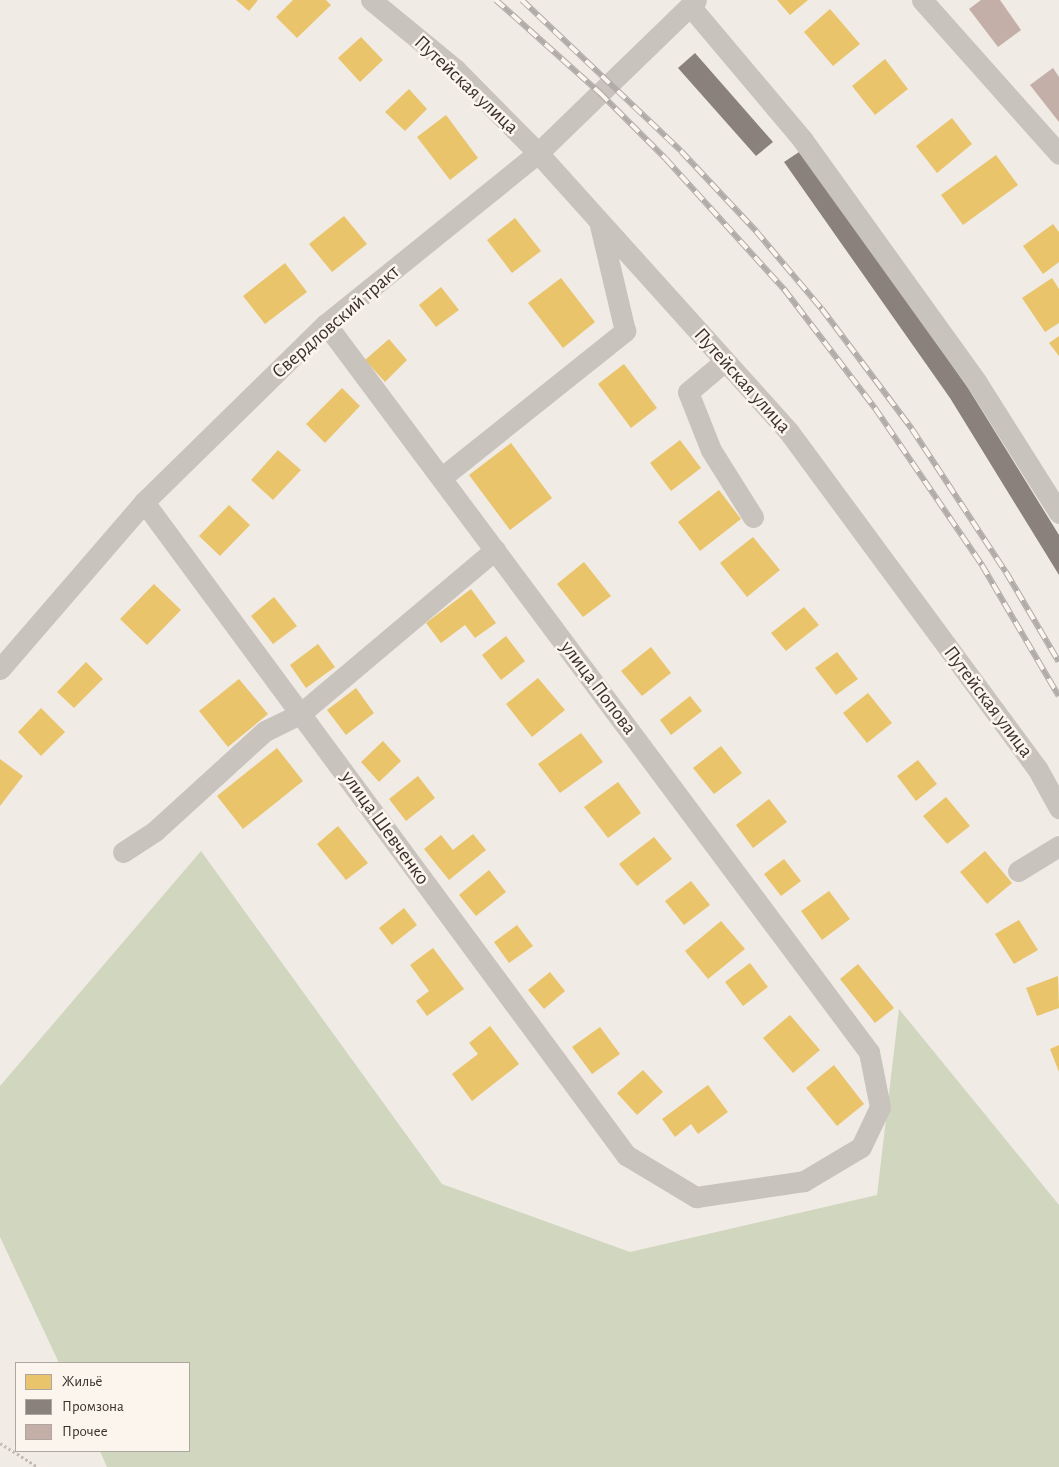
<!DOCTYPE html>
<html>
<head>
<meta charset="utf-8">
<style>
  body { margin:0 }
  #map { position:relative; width:1059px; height:1467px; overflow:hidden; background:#f0ebe5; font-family:"Alegreya Sans",sans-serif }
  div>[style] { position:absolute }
  .green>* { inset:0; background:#d1d6bf }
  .homes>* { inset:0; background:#e9c46a }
  .industry>* { inset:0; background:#8a817c }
  .building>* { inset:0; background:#c3afa7 }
  .path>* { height:3px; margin-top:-1.5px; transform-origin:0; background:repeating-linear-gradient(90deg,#c2bbb6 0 2.5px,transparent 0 5px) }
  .minor>* { height:21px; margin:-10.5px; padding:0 10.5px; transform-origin:10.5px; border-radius:10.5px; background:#c9c3be }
  .rail>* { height:5.5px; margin-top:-2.75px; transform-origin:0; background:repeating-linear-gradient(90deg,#fbf5ee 0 11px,#b1aca8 0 22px); box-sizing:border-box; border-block:1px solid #b1aca8 }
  span { translate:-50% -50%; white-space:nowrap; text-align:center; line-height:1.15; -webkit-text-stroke:5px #fbf5ee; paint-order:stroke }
  .street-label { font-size:20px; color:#3b302b }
  .legend { position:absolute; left:15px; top:1362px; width:175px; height:90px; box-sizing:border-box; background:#fbf5ee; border:1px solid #aea6a0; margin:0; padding:6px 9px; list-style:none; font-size:15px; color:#3b302b }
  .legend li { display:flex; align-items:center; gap:10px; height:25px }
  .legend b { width:25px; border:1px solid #aea6a0 }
</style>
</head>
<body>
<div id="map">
  <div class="green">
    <div style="clip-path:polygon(201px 851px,442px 1184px,630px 1252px,877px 1195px,899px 1009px,1059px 1205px,1059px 1467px,107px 1467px,100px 1451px,189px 1451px,189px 1363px,59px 1363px,0 1237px,0 1086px)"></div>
  </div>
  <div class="homes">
    <div style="clip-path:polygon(236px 0,258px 0,249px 11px)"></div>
    <div style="clip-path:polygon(293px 0,326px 0,331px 5px,297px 38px,276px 17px)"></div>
    <div style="clip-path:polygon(777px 0,808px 0,790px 15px)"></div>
    <div style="clip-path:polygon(830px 9px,860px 44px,833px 66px,804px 32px)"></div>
    <div style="clip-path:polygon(361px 37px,383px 60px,360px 82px,338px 58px)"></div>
    <div style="clip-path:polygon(885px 59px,908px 89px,875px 115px,852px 86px)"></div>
    <div style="clip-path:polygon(409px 89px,427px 109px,405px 131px,385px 112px)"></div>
    <div style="clip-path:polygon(446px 115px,478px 158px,450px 180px,417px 137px)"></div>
    <div style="clip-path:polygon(952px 118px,972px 144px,937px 173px,916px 146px)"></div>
    <div style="clip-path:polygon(996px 155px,1018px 185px,963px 225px,941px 195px)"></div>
    <div style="clip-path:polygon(344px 216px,367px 244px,332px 272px,309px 244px)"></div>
    <div style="clip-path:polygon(515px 218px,541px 251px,512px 273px,487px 240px)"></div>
    <div style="clip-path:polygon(1053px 224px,1059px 232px,1059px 262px,1043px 274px,1023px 246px)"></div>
    <div style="clip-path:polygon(285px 263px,307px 292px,265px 324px,243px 296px)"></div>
    <div style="clip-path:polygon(561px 278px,595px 322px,563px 348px,528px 303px)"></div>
    <div style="clip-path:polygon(1052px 278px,1059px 289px,1059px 323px,1045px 332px,1022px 298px)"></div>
    <div style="clip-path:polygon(441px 287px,459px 310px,436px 327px,419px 305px)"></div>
    <div style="clip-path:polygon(1059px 336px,1059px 356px,1049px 343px)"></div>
    <div style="clip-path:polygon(389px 339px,407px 360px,385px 382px,365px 360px)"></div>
    <div style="clip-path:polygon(624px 364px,657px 408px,631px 428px,598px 384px)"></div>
    <div style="clip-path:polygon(342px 388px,360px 406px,325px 443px,306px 424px)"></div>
    <div style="clip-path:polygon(680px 440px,701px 468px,671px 491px,650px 463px)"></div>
    <div style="clip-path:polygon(511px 443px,552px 498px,510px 530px,469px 475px)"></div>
    <div style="clip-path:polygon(278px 450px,301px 470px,273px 500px,251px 480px)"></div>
    <div style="clip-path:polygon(719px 490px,741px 519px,700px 551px,678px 522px)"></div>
    <div style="clip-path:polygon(229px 505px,250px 525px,220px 556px,199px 536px)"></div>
    <div style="clip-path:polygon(753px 537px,780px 570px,747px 597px,720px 563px)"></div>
    <div style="clip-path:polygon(584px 562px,611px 596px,583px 617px,557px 584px)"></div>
    <div style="clip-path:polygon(154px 584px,181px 610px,147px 645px,120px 619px)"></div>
    <div style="clip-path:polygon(471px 589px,496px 623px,475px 638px,465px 625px,441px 643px,426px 623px)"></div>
    <div style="clip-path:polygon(274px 597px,297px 626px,273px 644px,251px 616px)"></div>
    <div style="clip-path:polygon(804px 607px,819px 625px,786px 651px,771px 633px)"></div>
    <div style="clip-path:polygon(506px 636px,525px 661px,501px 680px,482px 655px)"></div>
    <div style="clip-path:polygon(318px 644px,335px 667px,306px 688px,290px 665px)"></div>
    <div style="clip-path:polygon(651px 647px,671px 673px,642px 696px,621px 671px)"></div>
    <div style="clip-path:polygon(837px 652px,858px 679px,836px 695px,815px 668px)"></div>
    <div style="clip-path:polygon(86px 662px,103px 679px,74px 708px,57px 692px)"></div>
    <div style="clip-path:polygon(538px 678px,565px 710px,532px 737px,506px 704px)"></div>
    <div style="clip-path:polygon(239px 679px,268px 714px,228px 747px,199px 711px)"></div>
    <div style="clip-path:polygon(356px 688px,374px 713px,346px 735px,327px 710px)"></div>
    <div style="clip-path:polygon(868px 693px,892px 723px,867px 743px,843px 713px)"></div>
    <div style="clip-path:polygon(690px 696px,702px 711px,671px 735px,660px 720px)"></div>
    <div style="clip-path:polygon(41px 708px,65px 732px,41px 756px,18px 732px)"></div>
    <div style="clip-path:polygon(581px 733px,603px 762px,560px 793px,538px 764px)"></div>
    <div style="clip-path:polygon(383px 741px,401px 761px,379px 782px,361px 762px)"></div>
    <div style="clip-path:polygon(721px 746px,742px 773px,714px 794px,693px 768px)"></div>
    <div style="clip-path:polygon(277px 748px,303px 781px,243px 829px,217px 796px)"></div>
    <div style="clip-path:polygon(0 759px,23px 776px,0 806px)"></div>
    <div style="clip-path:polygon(918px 760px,937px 784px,916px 801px,897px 776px)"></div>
    <div style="clip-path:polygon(418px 776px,435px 798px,406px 821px,389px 799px)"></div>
    <div style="clip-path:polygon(618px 782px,641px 813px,608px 838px,584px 807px)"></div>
    <div style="clip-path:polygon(946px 797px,970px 826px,947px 844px,923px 816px)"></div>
    <div style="clip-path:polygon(769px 799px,787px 822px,753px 848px,736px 825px)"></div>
    <div style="clip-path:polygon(338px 826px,368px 863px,346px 880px,317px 844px)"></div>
    <div style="clip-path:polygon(473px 834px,486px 850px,449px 880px,424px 849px,441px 835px,453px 850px)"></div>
    <div style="clip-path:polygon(654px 837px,672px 859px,637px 886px,619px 864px)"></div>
    <div style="clip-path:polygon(985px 851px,1012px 883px,987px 904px,960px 872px)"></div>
    <div style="clip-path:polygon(784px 859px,801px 881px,781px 896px,764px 874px)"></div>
    <div style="clip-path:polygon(489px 870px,506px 892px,476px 916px,459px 895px)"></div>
    <div style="clip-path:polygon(691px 881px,710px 905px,684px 925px,665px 901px)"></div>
    <div style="clip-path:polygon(829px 891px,850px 919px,822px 940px,801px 911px)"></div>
    <div style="clip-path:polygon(404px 908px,417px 925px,392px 945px,379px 928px)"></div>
    <div style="clip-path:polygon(1019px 920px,1038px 950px,1014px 964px,995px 934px)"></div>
    <div style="clip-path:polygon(721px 921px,745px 949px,708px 979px,685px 951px)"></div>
    <div style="clip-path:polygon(517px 925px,533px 946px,509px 963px,494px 942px)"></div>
    <div style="clip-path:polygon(433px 948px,464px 989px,427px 1016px,416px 1001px,429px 991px,410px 965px)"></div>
    <div style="clip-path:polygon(750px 963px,768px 987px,743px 1006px,725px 982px)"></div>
    <div style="clip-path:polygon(858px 964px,894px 1008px,875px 1023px,840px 979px)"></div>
    <div style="clip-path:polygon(550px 972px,565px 991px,544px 1009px,528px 990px)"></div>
    <div style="clip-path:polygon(1058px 976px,1059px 1008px,1037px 1016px,1026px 988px)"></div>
    <div style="clip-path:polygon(790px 1015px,820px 1050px,793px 1073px,763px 1038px)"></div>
    <div style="clip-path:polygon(490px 1026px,519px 1064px,472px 1101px,452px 1074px,478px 1054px,469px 1043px)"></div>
    <div style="clip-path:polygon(600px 1027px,620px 1054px,592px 1074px,572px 1047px)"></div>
    <div style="clip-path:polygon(1059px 1045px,1059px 1072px,1050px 1049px)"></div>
    <div style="clip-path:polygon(834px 1065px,864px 1104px,837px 1126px,806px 1088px)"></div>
    <div style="clip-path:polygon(643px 1070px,663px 1092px,637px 1115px,617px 1093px)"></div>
    <div style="clip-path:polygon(708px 1085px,728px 1112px,698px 1134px,691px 1124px,675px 1137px,662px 1119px)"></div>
  </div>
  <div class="industry">
    <div style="clip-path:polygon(695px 53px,773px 142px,756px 156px,678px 68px)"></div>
    <div style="clip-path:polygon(802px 150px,968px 388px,1059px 535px,1059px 575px,950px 398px,784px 162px)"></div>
  </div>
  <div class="building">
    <div style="clip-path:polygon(981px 0,1000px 0,1021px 30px,998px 47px,969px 9px)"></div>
    <div style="clip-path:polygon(1053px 68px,1059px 77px,1059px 122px,1030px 85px)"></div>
  </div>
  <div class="path">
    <div style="left:0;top:1443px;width:45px;rotate:32.3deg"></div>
  </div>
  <div class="minor">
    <div style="left:371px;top:0;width:109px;rotate:39.4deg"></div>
    <div style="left:455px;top:69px;width:118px;rotate:45.3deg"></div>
    <div style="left:538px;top:153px;width:375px;rotate:48deg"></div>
    <div style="left:789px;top:432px;width:418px;rotate:53.6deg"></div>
    <div style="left:1037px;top:768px;width:46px;rotate:61.2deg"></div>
    <div style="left:922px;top:0;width:206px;rotate:48.3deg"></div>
    <div style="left:690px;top:6px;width:174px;rotate:49.9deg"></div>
    <div style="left:802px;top:139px;width:298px;rotate:54.3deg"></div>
    <div style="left:976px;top:381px;width:156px;rotate:57.8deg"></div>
    <div style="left:725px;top:361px;width:48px;rotate:140deg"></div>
    <div style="left:688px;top:392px;width:62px;rotate:68.4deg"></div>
    <div style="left:711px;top:450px;width:79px;rotate:57.9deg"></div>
    <div style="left:441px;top:478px;width:236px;rotate:-38.6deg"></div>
    <div style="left:625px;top:331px;width:109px;rotate:-103.3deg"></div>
    <div style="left:144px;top:502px;width:812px;rotate:53.57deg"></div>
    <div style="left:626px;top:1155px;width:82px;rotate:31deg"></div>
    <div style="left:696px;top:1197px;width:109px;rotate:-8.4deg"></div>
    <div style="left:804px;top:1181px;width:66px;rotate:-30.8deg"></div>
    <div style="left:861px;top:1147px;width:44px;rotate:-64.6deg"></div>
    <div style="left:880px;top:1107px;width:56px;rotate:-101.3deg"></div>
    <div style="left:869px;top:1052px;width:908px;rotate:-126.72deg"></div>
    <div style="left:0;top:669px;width:221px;rotate:-49.2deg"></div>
    <div style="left:144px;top:502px;width:255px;rotate:-44.4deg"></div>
    <div style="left:326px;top:324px;width:272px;rotate:-38.9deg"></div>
    <div style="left:538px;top:153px;width:220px;rotate:-44.1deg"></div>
    <div style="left:123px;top:852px;width:38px;rotate:-33deg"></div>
    <div style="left:155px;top:831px;width:149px;rotate:-42.3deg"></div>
    <div style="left:265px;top:731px;width:39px;rotate:-26deg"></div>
    <div style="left:300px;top:714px;width:255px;rotate:-40.1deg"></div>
    <div style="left:1018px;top:871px;width:48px;rotate:-31.4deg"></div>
  </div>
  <div class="rail">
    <div style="left:496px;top:0;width:140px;rotate:41.8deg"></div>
    <div style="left:600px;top:93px;width:93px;rotate:45deg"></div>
    <div style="left:666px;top:159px;width:176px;rotate:47.8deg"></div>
    <div style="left:784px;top:289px;width:150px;rotate:52.6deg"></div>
    <div style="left:875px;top:408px;width:190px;rotate:55.7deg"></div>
    <div style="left:982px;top:565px;width:152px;rotate:59.6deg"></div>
    <div style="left:522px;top:0;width:219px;rotate:43.5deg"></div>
    <div style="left:681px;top:151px;width:110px;rotate:46.8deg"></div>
    <div style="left:756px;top:231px;width:102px;rotate:49.8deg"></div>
    <div style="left:822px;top:309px;width:150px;rotate:53.1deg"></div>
    <div style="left:912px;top:429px;width:171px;rotate:56.7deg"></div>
    <div style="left:1006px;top:572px;width:104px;rotate:59.5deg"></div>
  </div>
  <div class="street-label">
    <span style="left:466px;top:85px;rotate:43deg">Путейская улица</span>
    <span style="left:336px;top:322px;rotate:-41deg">Свердловский тракт</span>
    <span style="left:742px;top:381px;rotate:48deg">Путейская улица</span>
    <span style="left:598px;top:688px;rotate:53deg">улица Попова</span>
    <span style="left:988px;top:702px;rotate:53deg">Путейская улица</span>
    <span style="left:385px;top:828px;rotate:54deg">улица Шевченко</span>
  </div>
  <ul class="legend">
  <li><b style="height:14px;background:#e9c46a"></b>Жильё</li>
  <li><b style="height:14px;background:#8a817c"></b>Промзона</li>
  <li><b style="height:14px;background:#c3afa7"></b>Прочее</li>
  </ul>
</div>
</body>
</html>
